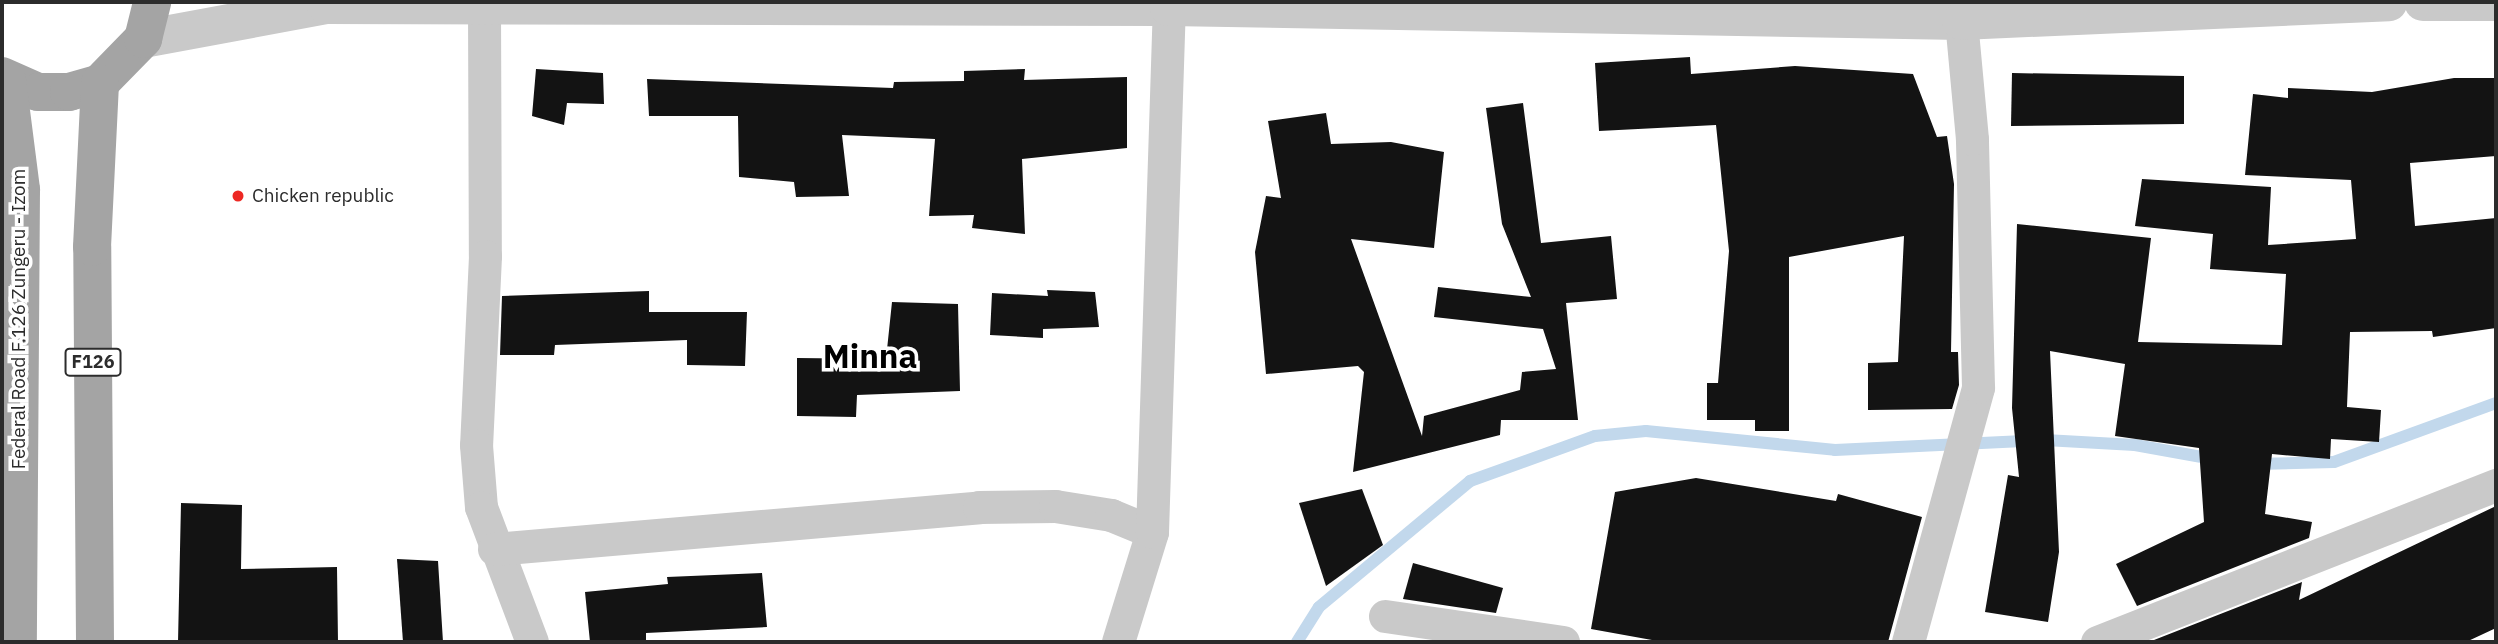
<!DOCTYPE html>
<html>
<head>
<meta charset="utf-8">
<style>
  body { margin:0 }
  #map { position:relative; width:2498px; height:644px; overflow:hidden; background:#fff; font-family:"IBM Plex Sans",sans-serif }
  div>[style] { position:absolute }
  .stream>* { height:12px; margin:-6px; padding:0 6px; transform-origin:6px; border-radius:6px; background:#c2d8ec }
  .building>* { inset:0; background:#131313 }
  .minor>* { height:33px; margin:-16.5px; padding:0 16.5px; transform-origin:16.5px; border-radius:16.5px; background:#c9c9c9 }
  .tertiary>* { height:38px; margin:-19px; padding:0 19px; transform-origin:19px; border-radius:19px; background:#c9c9c9 }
  .primary>* { height:38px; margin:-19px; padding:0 19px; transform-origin:19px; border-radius:19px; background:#a4a4a4 }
  .dots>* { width:19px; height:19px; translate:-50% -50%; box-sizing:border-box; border:4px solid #fff; border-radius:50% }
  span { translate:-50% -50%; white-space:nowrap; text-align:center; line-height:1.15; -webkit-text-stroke:7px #fff; paint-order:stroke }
  .shield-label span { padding:2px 5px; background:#fff; border:2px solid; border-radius:5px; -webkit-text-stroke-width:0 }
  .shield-label { font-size:18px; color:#2c2c2c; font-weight:700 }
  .poi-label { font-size:19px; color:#2c2c2c }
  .left { translate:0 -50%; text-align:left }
  .street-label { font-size:19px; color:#2c2c2c }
  .town-label { font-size:33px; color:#000; font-weight:700 }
  .frame { position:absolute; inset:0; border:4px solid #2c2c2c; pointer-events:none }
</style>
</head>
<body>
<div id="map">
  <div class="stream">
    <div style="left:2256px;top:464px;width:78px;rotate:-1.5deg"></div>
    <div style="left:2334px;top:462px;width:172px;rotate:-20deg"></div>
    <div style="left:1297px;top:642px;width:41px;rotate:-57.8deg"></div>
    <div style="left:1319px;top:607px;width:197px;rotate:-39.8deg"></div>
    <div style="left:1470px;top:481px;width:133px;rotate:-19.8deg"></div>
    <div style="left:1595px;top:436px;width:51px;rotate:-5.6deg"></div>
    <div style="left:1646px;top:431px;width:190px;rotate:5.7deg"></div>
    <div style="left:1835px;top:450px;width:210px;rotate:-2.7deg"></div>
    <div style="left:2045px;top:440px;width:90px;rotate:3.2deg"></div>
    <div style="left:2135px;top:445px;width:79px;rotate:10.2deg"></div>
  </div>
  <div class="building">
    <div style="clip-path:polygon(1690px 57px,1691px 74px,1795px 66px,1913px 74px,1937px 137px,1947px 136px,1954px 184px,1951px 352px,1958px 352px,1959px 385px,1952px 409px,1868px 410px,1868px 363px,1898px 362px,1904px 236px,1789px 257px,1789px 431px,1755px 431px,1755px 420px,1707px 420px,1707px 383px,1718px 383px,1729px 251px,1716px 125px,1599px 131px,1595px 63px)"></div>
    <div style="clip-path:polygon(536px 69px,603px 73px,604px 104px,567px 103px,564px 125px,532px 116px)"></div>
    <div style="clip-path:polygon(1025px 69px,1024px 80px,1127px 77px,1127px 148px,1022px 159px,1025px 234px,972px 228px,974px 215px,929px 216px,935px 139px,842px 135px,849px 196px,796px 197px,794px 182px,739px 177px,738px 116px,649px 116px,647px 79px,893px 88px,894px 82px,964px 81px,964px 71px)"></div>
    <div style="clip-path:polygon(2012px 73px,2184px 76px,2184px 124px,2011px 126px)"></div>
    <div style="clip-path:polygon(2454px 78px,2496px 78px,2496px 156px,2410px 163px,2415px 226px,2496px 218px,2496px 328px,2433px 337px,2432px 331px,2350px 332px,2347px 407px,2381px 410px,2379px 442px,2331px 439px,2330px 459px,2272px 454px,2265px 514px,2312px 522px,2309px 538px,2137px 606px,2116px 564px,2204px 522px,2199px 448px,2115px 436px,2125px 364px,2050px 351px,2059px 552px,2048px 622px,1985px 612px,2008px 475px,2019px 477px,2012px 408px,2017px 224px,2151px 238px,2138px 342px,2282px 345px,2286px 274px,2210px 269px,2213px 234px,2135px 226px,2142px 179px,2271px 187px,2268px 245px,2356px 239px,2351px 180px,2245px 175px,2253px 94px,2288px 98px,2288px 88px,2372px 92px)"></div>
    <div style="clip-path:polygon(1523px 103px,1541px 243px,1611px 236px,1617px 299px,1566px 303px,1578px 420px,1501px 420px,1500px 435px,1353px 472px,1364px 372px,1358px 366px,1266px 374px,1255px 252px,1266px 196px,1281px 198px,1268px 121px,1326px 113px,1331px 144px,1391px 142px,1444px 152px,1434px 248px,1351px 239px,1422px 436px,1424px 416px,1520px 390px,1522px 372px,1556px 369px,1543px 329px,1434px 317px,1438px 287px,1531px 297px,1502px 224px,1486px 108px)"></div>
    <div style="clip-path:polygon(1047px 290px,1095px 292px,1099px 327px,1043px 329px,1043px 338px,990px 335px,992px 293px,1048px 296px)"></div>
    <div style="clip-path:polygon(649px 291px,649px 312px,747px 312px,745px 366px,687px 365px,687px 340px,555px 345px,554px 355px,500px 355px,502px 296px)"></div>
    <div style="clip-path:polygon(892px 302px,958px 304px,960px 391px,857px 395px,856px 417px,797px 416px,797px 358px,886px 359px)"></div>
    <div style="clip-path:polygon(1696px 478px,1836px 501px,1838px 494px,1922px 517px,1888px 642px,1663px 642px,1591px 629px,1615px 492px)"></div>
    <div style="clip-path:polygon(1362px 489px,1383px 545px,1326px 586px,1299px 503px)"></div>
    <div style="clip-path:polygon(181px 503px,242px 505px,241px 569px,337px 567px,338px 642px,178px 642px)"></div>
    <div style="clip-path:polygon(2496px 506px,2496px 628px,2466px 642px,2154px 640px,2302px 582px,2299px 600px)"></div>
    <div style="clip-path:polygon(397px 559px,438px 561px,443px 642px,403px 642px)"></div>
    <div style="clip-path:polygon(1413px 563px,1503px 588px,1496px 613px,1403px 599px)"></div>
    <div style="clip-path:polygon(762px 573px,767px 627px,646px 633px,646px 642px,590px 642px,585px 592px,668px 584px,667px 577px)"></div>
  </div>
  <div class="minor">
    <div style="left:484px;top:7px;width:249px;rotate:89.8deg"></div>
    <div style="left:485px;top:256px;width:189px;rotate:92.7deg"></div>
    <div style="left:476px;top:445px;width:62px;rotate:85.4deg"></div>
    <div style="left:481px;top:507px;width:144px;rotate:69.3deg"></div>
    <div style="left:494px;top:549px;width:487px;rotate:-4.9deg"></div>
    <div style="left:979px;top:507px;width:76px;rotate:-0.8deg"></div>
    <div style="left:1055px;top:506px;width:57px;rotate:9.1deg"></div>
    <div style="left:1111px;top:515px;width:44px;rotate:22.5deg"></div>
    <div style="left:1385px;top:616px;width:180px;rotate:8.3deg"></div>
    <div style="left:1118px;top:642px;width:115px;rotate:-72.8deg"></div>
    <div style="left:1152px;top:532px;width:530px;rotate:-88.16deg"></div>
    <div style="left:1908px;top:642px;width:264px;rotate:-74.6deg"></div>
    <div style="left:1978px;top:387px;width:248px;rotate:-91.4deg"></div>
    <div style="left:1972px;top:139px;width:119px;rotate:-95.3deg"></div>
    <div style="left:2097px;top:642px;width:429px;rotate:-21.5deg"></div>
  </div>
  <div class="tertiary">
    <div style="left:2423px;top:2px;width:73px"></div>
    <div style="left:143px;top:39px;width:186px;rotate:-10.5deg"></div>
    <div style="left:326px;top:5px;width:843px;rotate:0.14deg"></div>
    <div style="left:1169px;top:7px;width:792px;rotate:1.01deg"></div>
    <div style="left:1961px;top:21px;width:428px;rotate:-2.5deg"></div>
  </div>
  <div class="primary">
    <div style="left:2px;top:76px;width:39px;rotate:24deg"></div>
    <div style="left:38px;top:92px;width:31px"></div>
    <div style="left:69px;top:92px;width:32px;rotate:-16deg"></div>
    <div style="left:100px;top:83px;width:62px;rotate:-45.7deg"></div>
    <div style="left:143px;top:39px;width:38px;rotate:-76deg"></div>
    <div style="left:7px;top:80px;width:111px;rotate:82.7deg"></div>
    <div style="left:21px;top:190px;width:452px;rotate:90.4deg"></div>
    <div style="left:95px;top:642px;width:395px;rotate:-90.4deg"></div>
    <div style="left:92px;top:247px;width:164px;rotate:-87.2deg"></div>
  </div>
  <div class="dots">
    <div style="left:238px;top:196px;background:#ed2823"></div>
  </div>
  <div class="shield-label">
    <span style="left:93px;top:362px">F126</span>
  </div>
  <div class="poi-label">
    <span class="left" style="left:252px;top:196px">Chicken republic</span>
  </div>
  <div class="street-label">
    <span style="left:19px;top:319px;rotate:-90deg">Federal Road F.126 Zungeru - Izom</span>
  </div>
  <div class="town-label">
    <span style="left:870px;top:356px">Minna</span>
  </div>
  <div class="frame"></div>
</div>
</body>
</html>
